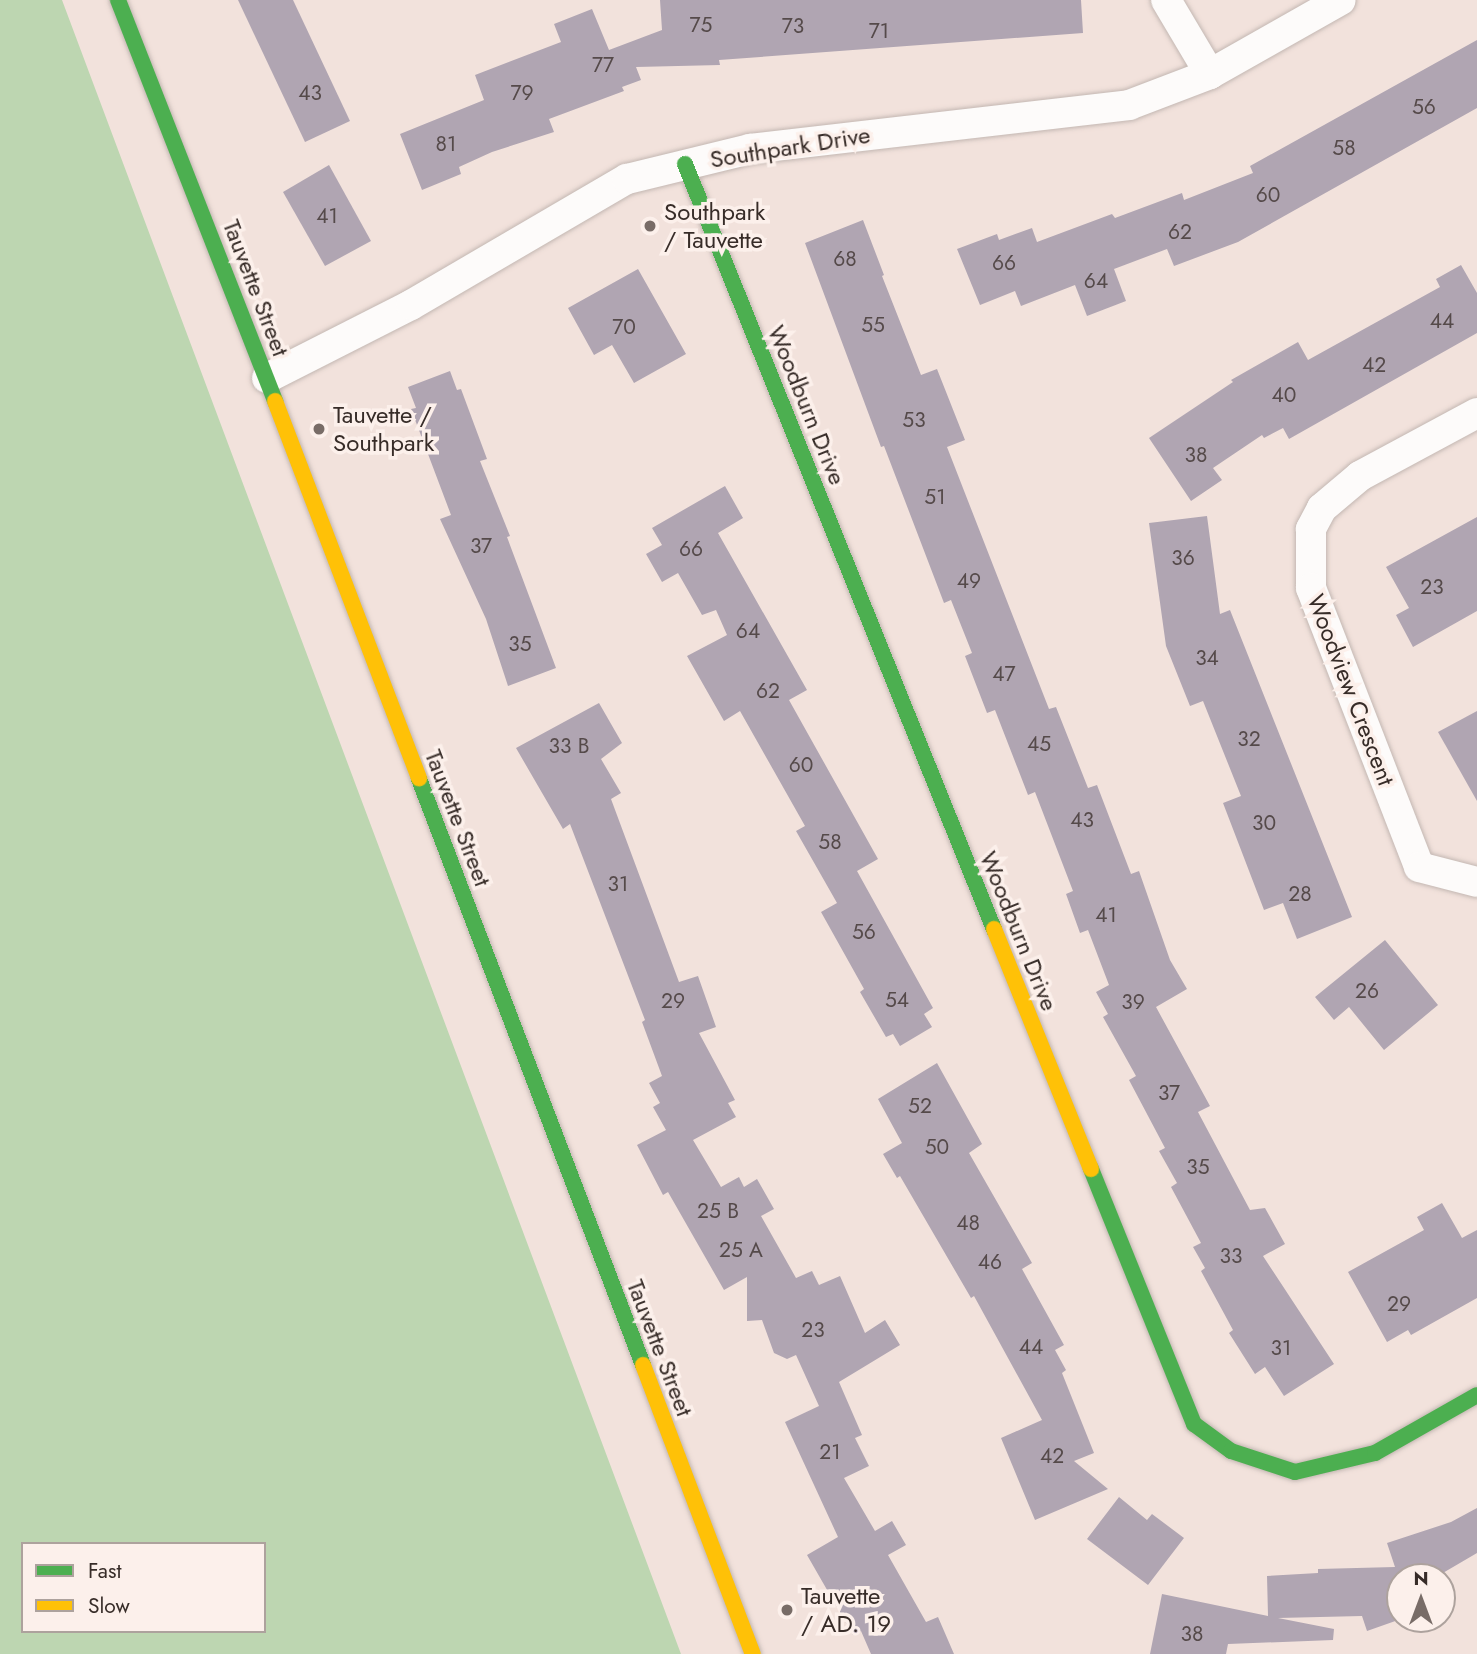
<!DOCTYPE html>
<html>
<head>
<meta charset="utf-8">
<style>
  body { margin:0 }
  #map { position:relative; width:1477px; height:1654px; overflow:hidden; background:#f2e2dc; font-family:Jost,sans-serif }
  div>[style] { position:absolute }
  .green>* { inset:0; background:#bdd6b1 }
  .building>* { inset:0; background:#b0a5b2 }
  .roads { filter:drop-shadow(0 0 2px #c3b7b2) drop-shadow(0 0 2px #c3b7b2) }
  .street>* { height:30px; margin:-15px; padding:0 15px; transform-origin:15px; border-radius:15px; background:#fdfbfa }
  .fast>* { height:16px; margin:-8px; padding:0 8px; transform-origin:8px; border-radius:8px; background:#4caf50 }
  .slow>* { height:16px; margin:-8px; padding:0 8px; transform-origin:8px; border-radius:8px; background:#ffc107 }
  .dots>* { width:19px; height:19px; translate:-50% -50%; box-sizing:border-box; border:4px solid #fcf0eb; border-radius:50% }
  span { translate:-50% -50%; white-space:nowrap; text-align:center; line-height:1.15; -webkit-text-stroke:7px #fcf0eb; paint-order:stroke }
  .number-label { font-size:21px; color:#554a4a }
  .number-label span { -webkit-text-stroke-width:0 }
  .street-label { font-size:24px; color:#372c28 }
  .poi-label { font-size:24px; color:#372c28 }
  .left { translate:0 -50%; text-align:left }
  .legend { position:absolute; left:21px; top:1542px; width:245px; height:91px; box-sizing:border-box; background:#fcf0eb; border:2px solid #ada29d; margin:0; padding:9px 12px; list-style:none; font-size:21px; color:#372c28 }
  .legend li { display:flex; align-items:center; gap:14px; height:35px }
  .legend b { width:35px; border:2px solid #ada29d }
  .north { position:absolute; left:1386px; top:1563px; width:70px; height:70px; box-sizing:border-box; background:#fcf0eb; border:2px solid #ada29d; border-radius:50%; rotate:0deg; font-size:19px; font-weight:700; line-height:28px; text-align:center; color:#372c28 }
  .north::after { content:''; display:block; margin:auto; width:24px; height:32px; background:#786c67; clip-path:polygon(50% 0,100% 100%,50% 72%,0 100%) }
</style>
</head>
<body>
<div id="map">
  <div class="green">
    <div style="clip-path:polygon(evenodd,0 0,62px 0,681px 1654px,0 1654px,0 0,23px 1544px,264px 1544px,264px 1631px,23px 1631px,23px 1544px)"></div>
  </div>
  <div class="building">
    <div style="clip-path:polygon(238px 0,293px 0,350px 121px,305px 142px)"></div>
    <div style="clip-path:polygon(660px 0,1081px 0,1083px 33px,719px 60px,720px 65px,636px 67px,641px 80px,622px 87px,624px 91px,549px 119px,554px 132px,492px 152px,459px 167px,461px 174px,422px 190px,400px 134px,484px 100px,475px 75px,561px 42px,554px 24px,592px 9px,609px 50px,662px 30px)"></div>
    <div style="clip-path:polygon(1477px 40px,1477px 108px,1238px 242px,1174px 266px,1167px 249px,1114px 269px,1126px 301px,1087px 316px,1075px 285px,1021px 306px,1015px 291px,980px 305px,957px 249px,997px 234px,999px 240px,1032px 228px,1037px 242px,1112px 214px,1115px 218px,1182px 193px,1184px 200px,1253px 173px,1250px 166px)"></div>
    <div style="clip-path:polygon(329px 165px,371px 241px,325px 266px,283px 192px)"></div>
    <div style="clip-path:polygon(863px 220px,884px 275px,882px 276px,921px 375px,937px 369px,965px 440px,947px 447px,1049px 709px,1056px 707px,1088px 788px,1097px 785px,1131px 874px,1139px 871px,1170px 960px,1187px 989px,1156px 1007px,1210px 1106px,1198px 1112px,1250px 1210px,1265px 1208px,1285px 1244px,1263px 1256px,1334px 1364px,1284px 1396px,1265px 1367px,1255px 1374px,1229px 1333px,1233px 1330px,1201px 1271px,1205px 1268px,1193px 1247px,1201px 1243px,1171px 1187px,1177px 1183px,1159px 1151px,1165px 1148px,1129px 1080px,1136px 1076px,1103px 1017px,1108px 1014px,1096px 992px,1109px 985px,1088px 930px,1080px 933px,1066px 894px,1073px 891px,1035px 792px,1028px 795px,995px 710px,987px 713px,965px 656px,972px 653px,951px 600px,944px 603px,884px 446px,881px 447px,805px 243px)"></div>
    <div style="clip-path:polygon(1461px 265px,1477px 293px,1477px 333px,1289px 439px,1283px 428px,1264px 438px,1262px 435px,1213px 468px,1222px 480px,1191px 501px,1149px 438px,1233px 382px,1231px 380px,1298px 342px,1308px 360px,1440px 287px,1436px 279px)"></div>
    <div style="clip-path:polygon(638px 269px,686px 354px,634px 383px,612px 345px,594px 355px,568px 308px)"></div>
    <div style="clip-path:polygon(450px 371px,457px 390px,461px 389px,487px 459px,480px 461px,510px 536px,507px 537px,556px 668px,508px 686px,486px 619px,440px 519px,451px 515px,411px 409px,416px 408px,408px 387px)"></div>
    <div style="clip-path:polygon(725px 486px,743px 518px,718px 533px,807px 690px,789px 700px,878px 859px,857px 871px,933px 1008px,924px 1014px,932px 1027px,900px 1046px,893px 1034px,886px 1037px,860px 992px,864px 989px,821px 912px,837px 903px,796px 831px,805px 826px,740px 711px,724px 721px,687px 656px,727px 635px,716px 610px,702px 615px,678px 573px,662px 582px,646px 554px,662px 545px,652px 528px)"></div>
    <div style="clip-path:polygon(1207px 516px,1220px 614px,1230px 610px,1352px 917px,1297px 939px,1283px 903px,1264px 910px,1223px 803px,1241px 796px,1203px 701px,1190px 706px,1166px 646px,1149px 523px)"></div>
    <div style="clip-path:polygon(1477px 517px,1477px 611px,1413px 647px,1396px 615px,1409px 608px,1386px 567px)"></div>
    <div style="clip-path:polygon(599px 703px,622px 743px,601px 759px,621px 793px,611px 799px,679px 982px,698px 976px,716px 1027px,699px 1033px,735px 1100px,728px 1103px,736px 1117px,693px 1140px,721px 1187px,739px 1177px,744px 1187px,757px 1179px,774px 1209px,761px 1216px,796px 1278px,812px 1271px,819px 1285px,840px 1276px,865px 1333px,885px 1320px,900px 1345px,839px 1382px,862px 1435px,855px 1438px,869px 1466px,844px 1478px,875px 1531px,892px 1521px,906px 1545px,888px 1555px,926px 1622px,938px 1617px,954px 1654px,871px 1654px,861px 1631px,853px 1635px,807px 1555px,838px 1537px,785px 1422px,819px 1406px,796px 1355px,787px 1359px,774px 1353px,762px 1320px,747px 1321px,747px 1277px,724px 1290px,668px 1192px,663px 1195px,637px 1145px,666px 1130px,653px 1107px,660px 1103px,649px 1083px,662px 1076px,642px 1022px,645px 1020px,570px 824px,563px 829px,516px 748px)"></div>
    <div style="clip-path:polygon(1477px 711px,1477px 801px,1438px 732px)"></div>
    <div style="clip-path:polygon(1385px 940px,1438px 1005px,1384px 1050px,1349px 1007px,1334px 1020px,1315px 997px)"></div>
    <div style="clip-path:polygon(937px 1063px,982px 1144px,969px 1153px,1032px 1263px,1022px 1269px,1064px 1345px,1055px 1350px,1066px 1370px,1062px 1373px,1094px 1453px,1074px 1461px,1108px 1489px,1035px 1520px,1001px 1438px,1042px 1420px,974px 1296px,971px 1298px,900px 1176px,897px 1178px,883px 1154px,902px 1143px,878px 1099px)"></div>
    <div style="clip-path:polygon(1442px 1203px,1462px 1238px,1477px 1230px,1477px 1298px,1411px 1335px,1408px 1330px,1387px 1342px,1348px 1272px,1424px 1230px,1417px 1217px)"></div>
    <div style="clip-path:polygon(1119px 1497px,1147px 1520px,1152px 1514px,1184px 1538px,1148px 1585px,1087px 1539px)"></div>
    <div style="clip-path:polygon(1477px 1508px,1477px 1553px,1436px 1577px,1400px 1577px,1401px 1619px,1367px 1631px,1362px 1616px,1278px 1618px,1334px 1629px,1333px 1640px,1228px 1644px,1226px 1654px,1150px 1654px,1162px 1594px,1268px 1616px,1267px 1576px,1318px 1573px,1318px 1569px,1395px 1567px,1387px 1543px,1451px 1522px)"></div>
  </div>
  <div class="roads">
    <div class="street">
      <div style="left:1166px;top:0;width:86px;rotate:59.3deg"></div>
      <div style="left:267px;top:378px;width:161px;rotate:-26.9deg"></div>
      <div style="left:411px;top:305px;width:250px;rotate:-30.3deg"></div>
      <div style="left:627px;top:179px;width:127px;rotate:-13.7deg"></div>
      <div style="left:750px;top:149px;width:382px;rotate:-6.6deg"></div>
      <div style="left:1129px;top:105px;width:87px;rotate:-20.9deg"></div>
      <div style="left:1210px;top:74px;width:150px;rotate:-29.5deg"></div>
      <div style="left:1477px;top:413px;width:133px;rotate:151.7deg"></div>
      <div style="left:1360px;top:476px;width:50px;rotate:139.9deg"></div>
      <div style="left:1322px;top:508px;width:24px;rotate:118deg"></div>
      <div style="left:1311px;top:529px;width:59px;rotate:90deg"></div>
      <div style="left:1311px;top:588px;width:299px;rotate:68.8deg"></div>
      <div style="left:1419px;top:867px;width:60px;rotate:14.5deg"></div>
    </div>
    <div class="fast">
      <div style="left:118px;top:0;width:431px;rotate:68.6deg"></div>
      <div style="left:685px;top:164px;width:825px;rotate:68.01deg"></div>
      <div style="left:419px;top:779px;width:627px;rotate:69.08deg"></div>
      <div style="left:1091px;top:1169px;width:275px;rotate:68deg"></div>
      <div style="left:1194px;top:1424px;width:46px;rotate:36.1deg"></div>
      <div style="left:1231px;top:1451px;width:67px;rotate:18.2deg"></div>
      <div style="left:1295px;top:1472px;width:82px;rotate:-13.4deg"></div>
      <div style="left:1375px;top:1453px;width:117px;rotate:-29.6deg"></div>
    </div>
    <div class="slow">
      <div style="left:275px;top:401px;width:404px;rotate:69.1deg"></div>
      <div style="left:994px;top:929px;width:259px;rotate:68deg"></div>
      <div style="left:643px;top:1365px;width:309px;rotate:69.2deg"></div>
    </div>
  </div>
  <div class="dots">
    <div style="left:650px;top:226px;background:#786c67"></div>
    <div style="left:319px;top:429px;background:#786c67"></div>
    <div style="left:787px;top:1610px;background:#786c67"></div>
  </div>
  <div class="number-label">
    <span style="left:701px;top:25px">75</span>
    <span style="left:793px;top:26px">73</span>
    <span style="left:879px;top:31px">71</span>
    <span style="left:603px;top:65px">77</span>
    <span style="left:310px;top:93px">43</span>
    <span style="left:522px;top:93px">79</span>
    <span style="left:1424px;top:107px">56</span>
    <span style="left:446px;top:144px">81</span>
    <span style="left:1344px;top:148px">58</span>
    <span style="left:1268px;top:195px">60</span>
    <span style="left:327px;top:216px">41</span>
    <span style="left:1180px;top:232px">62</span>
    <span style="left:845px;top:259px">68</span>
    <span style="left:1004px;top:263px">66</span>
    <span style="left:1096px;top:281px">64</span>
    <span style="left:1442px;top:321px">44</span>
    <span style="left:873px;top:325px">55</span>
    <span style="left:624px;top:327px">70</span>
    <span style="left:1374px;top:365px">42</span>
    <span style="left:1284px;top:395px">40</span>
    <span style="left:914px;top:420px">53</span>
    <span style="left:1196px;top:455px">38</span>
    <span style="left:935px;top:497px">51</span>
    <span style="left:481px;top:546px">37</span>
    <span style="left:691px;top:549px">66</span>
    <span style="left:1183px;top:558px">36</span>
    <span style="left:969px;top:581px">49</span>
    <span style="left:1432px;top:587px">23</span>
    <span style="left:748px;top:631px">64</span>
    <span style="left:520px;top:644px">35</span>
    <span style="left:1207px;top:658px">34</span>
    <span style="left:1004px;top:674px">47</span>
    <span style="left:768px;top:691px">62</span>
    <span style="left:1249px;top:739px">32</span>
    <span style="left:1039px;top:744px">45</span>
    <span style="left:569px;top:746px">33 B</span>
    <span style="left:801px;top:765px">60</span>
    <span style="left:1082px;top:820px">43</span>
    <span style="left:1264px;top:823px">30</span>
    <span style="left:830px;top:842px">58</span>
    <span style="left:618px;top:884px">31</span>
    <span style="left:1300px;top:894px">28</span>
    <span style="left:1106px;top:915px">41</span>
    <span style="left:864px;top:932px">56</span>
    <span style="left:1367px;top:991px">26</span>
    <span style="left:897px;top:1000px">54</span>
    <span style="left:673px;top:1001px">29</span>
    <span style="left:1133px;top:1002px">39</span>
    <span style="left:1169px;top:1093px">37</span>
    <span style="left:920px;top:1106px">52</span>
    <span style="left:937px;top:1147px">50</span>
    <span style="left:1198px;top:1167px">35</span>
    <span style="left:718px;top:1211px">25 B</span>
    <span style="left:968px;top:1223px">48</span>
    <span style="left:741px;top:1250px">25 A</span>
    <span style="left:1231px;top:1256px">33</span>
    <span style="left:990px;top:1262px">46</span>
    <span style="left:1399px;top:1304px">29</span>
    <span style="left:813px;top:1330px">23</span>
    <span style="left:1031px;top:1347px">44</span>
    <span style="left:1281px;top:1348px">31</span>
    <span style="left:830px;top:1452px">21</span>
    <span style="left:1052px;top:1456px">42</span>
    <span style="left:1192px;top:1634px">38</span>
  </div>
  <div class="street-label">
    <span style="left:790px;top:147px;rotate:-9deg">Southpark Drive</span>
    <span style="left:256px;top:288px;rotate:69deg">Tauvette Street</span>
    <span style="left:807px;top:405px;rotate:68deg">Woodburn Drive</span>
    <span style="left:1351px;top:690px;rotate:69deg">Woodview Crescent</span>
    <span style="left:458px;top:818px;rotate:69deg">Tauvette Street</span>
    <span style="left:1019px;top:931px;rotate:68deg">Woodburn Drive</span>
    <span style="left:660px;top:1348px;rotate:69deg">Tauvette Street</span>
  </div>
  <div class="poi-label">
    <span class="left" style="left:664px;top:226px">Southpark<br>/ Tauvette</span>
    <span class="left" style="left:333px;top:429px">Tauvette /<br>Southpark</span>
    <span class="left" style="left:801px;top:1610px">Tauvette<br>/ AD. 19</span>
  </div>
  <ul class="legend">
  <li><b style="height:9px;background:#4caf50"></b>Fast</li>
  <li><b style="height:9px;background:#ffc107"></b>Slow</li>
  </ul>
  <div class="north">N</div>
</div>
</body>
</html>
